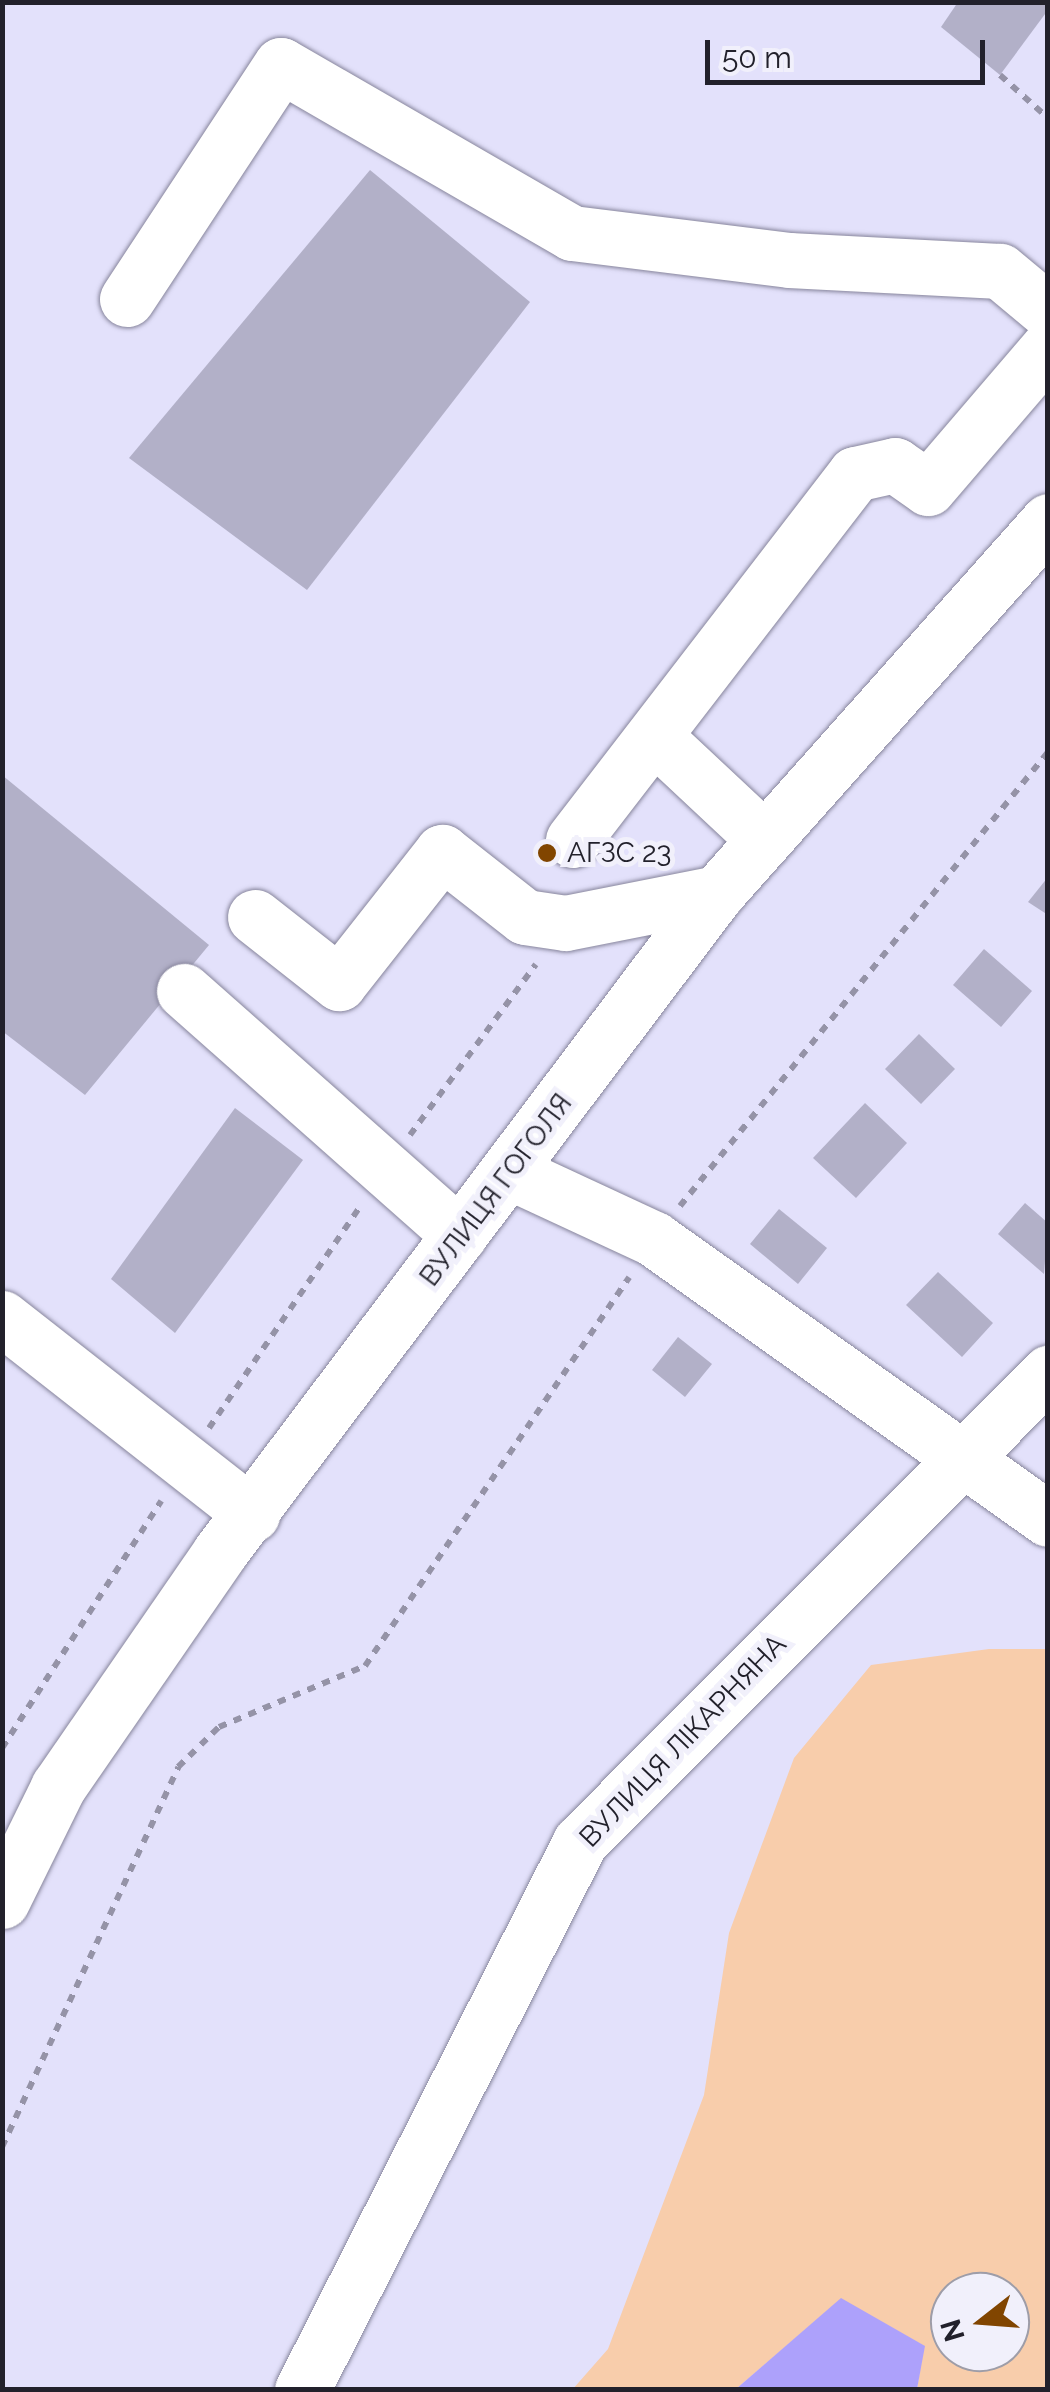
<!DOCTYPE html>
<html>
<head>
<meta charset="utf-8">
<style>
  body { margin:0 }
  #map { position:relative; width:1050px; height:2392px; overflow:hidden; background:#e3e1fb; font-family:Raleway,sans-serif }
  div>[style] { position:absolute }
  .green>* { inset:0; background:#f8cdab }
  .water>* { inset:0; background:#ada1fb }
  .building>* { inset:0; background:#b2b0c8 }
  .path>* { height:6px; margin-top:-3px; transform-origin:0; background:repeating-linear-gradient(90deg,#9593a7 0 8px,transparent 0 16px) }
  .roads { filter:drop-shadow(0 0 2px #87859c) drop-shadow(0 0 2px #87859c) }
  .minor>* { height:55px; margin:-27.5px; padding:0 27.5px; transform-origin:27.5px; border-radius:27.5px; background:#fff }
  .dots>* { width:28px; height:28px; translate:-50% -50%; box-sizing:border-box; border:5px solid #f1f0fb; border-radius:50% }
  span { translate:-50% -50%; white-space:nowrap; text-align:center; line-height:1.15; -webkit-text-stroke:10px #f1f0fb; paint-order:stroke }
  .poi-label { font-size:28px; color:#22212b }
  .left { translate:0 -50%; text-align:left }
  .street-label { font-size:28px; color:#22212b }
  .frame { position:absolute; inset:0; border:5px solid #22212b; pointer-events:none }
  .north { position:absolute; left:930px; top:2272px; width:100px; height:100px; box-sizing:border-box; background:#f1f0fb; border:2px solid #9e9da8; border-radius:50%; rotate:253deg; font-size:28px; font-weight:700; line-height:40px; text-align:center; color:#22212b }
  .north::after { content:''; display:block; margin:auto; width:35px; height:45px; background:#814500; clip-path:polygon(50% 0,100% 100%,50% 72%,0 100%) }
  .scale { position:absolute; left:705px; top:40px; width:280px; height:45px; box-sizing:border-box; border:5px solid #22212b; border-top:0; padding-left:12px; font-size:30px; line-height:35px; white-space:nowrap; color:#22212b; -webkit-text-stroke:8px #f1f0fb; paint-order:stroke }
</style>
</head>
<body>
<div id="map">
  <div class="green">
    <div style="clip-path:polygon(evenodd,989px 1649px,1047px 1649px,1047px 2389px,917px 2389px,924px 2346px,841px 2299px,736px 2389px,572px 2390px,608px 2349px,704px 2095px,729px 1933px,794px 1758px,871px 1665px,989px 1649px,950px 2292px,1010px 2292px,1010px 2352px,950px 2352px,950px 2292px)"></div>
  </div>
  <div class="water">
    <div style="clip-path:polygon(841px 2298px,925px 2346px,917px 2389px,736px 2389px)"></div>
  </div>
  <div class="building">
    <div style="clip-path:polygon(958px 2px,1048px 2px,1048px 10px,1000px 75px,941px 27px)"></div>
    <div style="clip-path:polygon(370px 170px,530px 302px,307px 590px,129px 458px)"></div>
    <div style="clip-path:polygon(2px 775px,209px 945px,85px 1095px,2px 1031px)"></div>
    <div style="clip-path:polygon(1048px 877px,1048px 915px,1028px 902px)"></div>
    <div style="clip-path:polygon(984px 949px,1032px 991px,1001px 1027px,953px 985px)"></div>
    <div style="clip-path:polygon(919px 1034px,955px 1069px,921px 1104px,885px 1069px)"></div>
    <div style="clip-path:polygon(865px 1103px,907px 1143px,856px 1198px,813px 1158px)"></div>
    <div style="clip-path:polygon(235px 1108px,303px 1160px,175px 1333px,111px 1279px)"></div>
    <div style="clip-path:polygon(1025px 1203px,1048px 1223px,1044px 1274px,998px 1234px)"></div>
    <div style="clip-path:polygon(779px 1209px,827px 1248px,798px 1284px,750px 1244px)"></div>
    <div style="clip-path:polygon(938px 1272px,993px 1323px,962px 1357px,906px 1305px)"></div>
    <div style="clip-path:polygon(678px 1337px,712px 1364px,685px 1397px,652px 1370px)"></div>
  </div>
  <div class="path">
    <div style="left:1000px;top:75px;width:64px;rotate:41.9deg"></div>
    <div style="left:410px;top:1135px;width:212px;rotate:-53.6deg"></div>
    <div style="left:680px;top:1206px;width:584px;rotate:-50.97deg"></div>
    <div style="left:209px;top:1428px;width:268px;rotate:-55.7deg"></div>
    <div style="left:2px;top:1748px;width:294px;rotate:-57.2deg"></div>
    <div style="left:2px;top:2147px;width:419px;rotate:-65.1deg"></div>
    <div style="left:178px;top:1767px;width:57px;rotate:-44.3deg"></div>
    <div style="left:219px;top:1727px;width:158px;rotate:-22.7deg"></div>
    <div style="left:365px;top:1666px;width:470px;rotate:-55.8deg"></div>
  </div>
  <div class="roads">
    <div class="minor">
      <div style="left:127px;top:299px;width:280px;rotate:-56.7deg"></div>
      <div style="left:281px;top:65px;width:336px;rotate:30deg"></div>
      <div style="left:572px;top:233px;width:219px;rotate:7.1deg"></div>
      <div style="left:789px;top:260px;width:211px;rotate:3deg"></div>
      <div style="left:1000px;top:271px;width:62px;rotate:39.8deg"></div>
      <div style="left:655px;top:737px;width:146px;rotate:43.1deg"></div>
      <div style="left:573px;top:840px;width:462px;rotate:-52.4deg"></div>
      <div style="left:855px;top:474px;width:41px;rotate:-12.7deg"></div>
      <div style="left:895px;top:465px;width:40px;rotate:34.9deg"></div>
      <div style="left:928px;top:488px;width:184px;rotate:-49.4deg"></div>
      <div style="left:255px;top:917px;width:107px;rotate:38.2deg"></div>
      <div style="left:339px;top:983px;width:167px;rotate:-51.8deg"></div>
      <div style="left:442px;top:852px;width:105px;rotate:38.1deg"></div>
      <div style="left:525px;top:917px;width:41px;rotate:8.3deg"></div>
      <div style="left:566px;top:923px;width:154px;rotate:-11.2deg"></div>
      <div style="left:184px;top:991px;width:368px;rotate:41.5deg"></div>
      <div style="left:512px;top:1173px;width:157px;rotate:24.9deg"></div>
      <div style="left:654px;top:1239px;width:483px;rotate:35.4deg"></div>
      <div style="left:2px;top:1318px;width:318px;rotate:38.1deg"></div>
      <div style="left:2px;top:1901px;width:127px;rotate:-63.8deg"></div>
      <div style="left:58px;top:1787px;width:285px;rotate:-55.4deg"></div>
      <div style="left:220px;top:1552px;width:825px;rotate:-52.98deg"></div>
      <div style="left:717px;top:893px;width:498px;rotate:-48.3deg"></div>
      <div style="left:302px;top:2390px;width:614px;rotate:-63.1deg"></div>
      <div style="left:580px;top:1842px;width:663px;rotate:-45.06deg"></div>
    </div>
  </div>
  <div class="dots">
    <div style="left:547px;top:853px;background:#814500"></div>
  </div>
  <div class="poi-label">
    <span class="left" style="left:567px;top:853px">АГЗС 23</span>
  </div>
  <div class="street-label">
    <span style="left:496px;top:1190px;rotate:-53deg">ВУЛИЦЯ ГОГОЛЯ</span>
    <span style="left:683px;top:1741px;rotate:-46deg">ВУЛИЦЯ ЛІКАРНЯНА</span>
  </div>
  <div class="frame"></div>
  <div class="north">N</div>
  <div class="scale">50 m</div>
</div>
</body>
</html>
